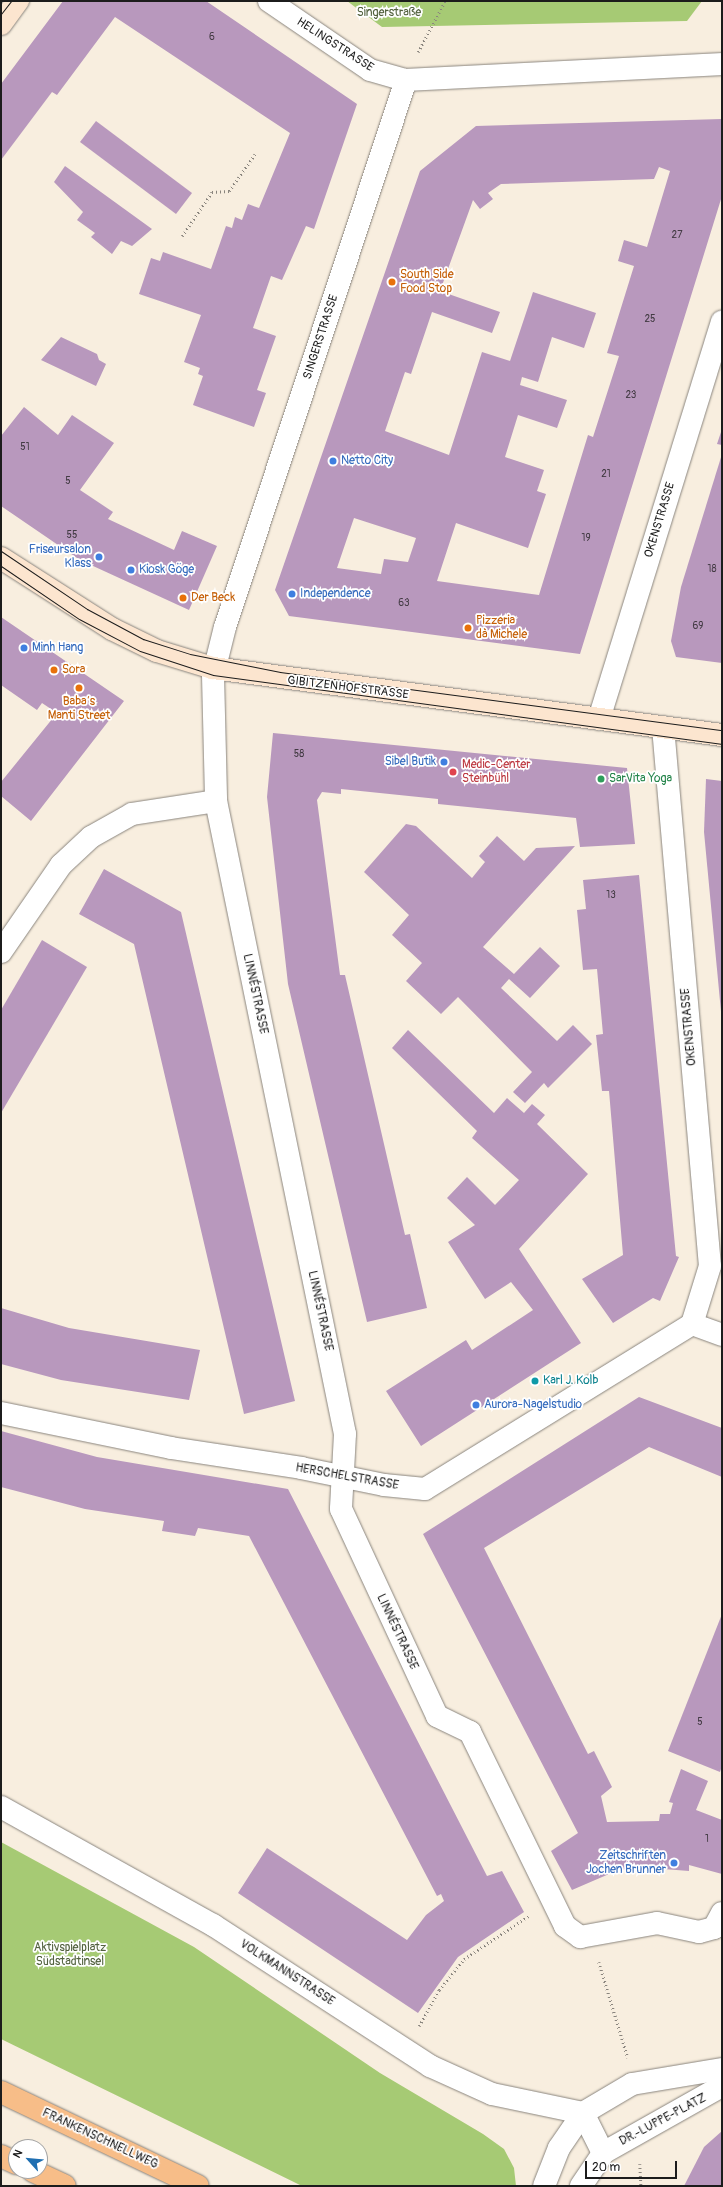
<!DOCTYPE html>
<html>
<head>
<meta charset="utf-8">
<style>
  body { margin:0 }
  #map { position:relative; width:723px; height:2187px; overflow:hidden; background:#f8eedf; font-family:Pangolin,sans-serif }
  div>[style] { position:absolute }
  .green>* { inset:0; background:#a6ca74 }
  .building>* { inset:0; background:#b898bd }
  .path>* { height:2.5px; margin-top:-1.25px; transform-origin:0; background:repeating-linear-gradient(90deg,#8a857e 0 1px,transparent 0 4px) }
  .roads { filter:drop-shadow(0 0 1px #8a857e) drop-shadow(0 0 1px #8a857e) }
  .minor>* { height:22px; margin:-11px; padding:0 11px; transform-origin:11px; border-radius:11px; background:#fff }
  .secondary>* { height:22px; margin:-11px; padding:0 11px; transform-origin:11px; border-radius:11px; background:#fce5cf }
  .trunk>* { height:22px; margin:-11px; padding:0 11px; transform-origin:11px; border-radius:11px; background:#f7bd88 }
  .tram>* { height:1px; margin:-0.5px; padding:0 0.5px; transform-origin:0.5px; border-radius:0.5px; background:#1c1c1c }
  .dots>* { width:11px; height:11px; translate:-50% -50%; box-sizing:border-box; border:2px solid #fff; border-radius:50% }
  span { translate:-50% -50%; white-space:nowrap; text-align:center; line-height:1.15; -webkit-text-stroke:3.5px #fff; paint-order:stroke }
  .number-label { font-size:10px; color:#433b44 }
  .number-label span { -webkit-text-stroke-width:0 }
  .park-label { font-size:12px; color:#53623f }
  .street-label { font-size:12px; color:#1c1c1c }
  .food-label { font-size:12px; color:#c56008 }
  .left { translate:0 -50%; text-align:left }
  .shop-label { font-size:12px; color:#366cbe }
  .right { translate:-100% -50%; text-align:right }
  .health-label { font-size:12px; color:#be3a42 }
  .leisure-label { font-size:12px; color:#27864d }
  .culture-label { font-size:12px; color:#0d838f }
  .frame { position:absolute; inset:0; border:2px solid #1c1c1c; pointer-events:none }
  .north { position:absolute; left:8px; top:2139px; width:40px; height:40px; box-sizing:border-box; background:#fff; border:1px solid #a4a4a4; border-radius:50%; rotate:297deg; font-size:11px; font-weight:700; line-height:16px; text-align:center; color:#1c1c1c }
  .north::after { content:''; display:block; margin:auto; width:14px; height:18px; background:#1f6fb2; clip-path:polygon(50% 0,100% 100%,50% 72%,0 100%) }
  .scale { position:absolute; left:585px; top:2161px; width:92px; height:18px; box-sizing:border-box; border:2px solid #1c1c1c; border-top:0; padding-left:5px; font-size:12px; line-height:14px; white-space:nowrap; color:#1c1c1c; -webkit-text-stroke:3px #fff; paint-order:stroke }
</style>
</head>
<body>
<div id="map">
  <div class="green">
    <div style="clip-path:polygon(347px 1px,702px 1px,687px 21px,382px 27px)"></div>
    <div style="clip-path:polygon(1px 1842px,194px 1947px,380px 2073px,483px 2134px,504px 2149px,514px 2168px,516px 2186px,302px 2186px,1px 2039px)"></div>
  </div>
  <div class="building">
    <div style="clip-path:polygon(63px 1px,206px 1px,357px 104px,314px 229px,306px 226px,282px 280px,271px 276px,253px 328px,276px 336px,257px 390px,266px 393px,254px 427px,193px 405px,203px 376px,198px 374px,200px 368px,184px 362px,201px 315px,139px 294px,151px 258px,160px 261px,163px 252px,211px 269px,226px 226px,232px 228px,235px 217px,242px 220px,248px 204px,259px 208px,290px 133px,115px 17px,57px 95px,52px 92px,1px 160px,1px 84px)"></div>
    <div style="clip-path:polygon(evenodd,722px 119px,722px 196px,580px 654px,289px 616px,275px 590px,420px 171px,476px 126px,722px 119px,659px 167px,670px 171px,647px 247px,624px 240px,618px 261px,634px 266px,607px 353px,619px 356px,593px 437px,588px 435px,539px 595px,437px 581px,456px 523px,528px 548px,546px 494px,537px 491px,544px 470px,505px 457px,518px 415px,557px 428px,567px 400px,520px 385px,522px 377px,538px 382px,552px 337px,584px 348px,596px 313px,533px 292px,510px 361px,482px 352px,449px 455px,385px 431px,405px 372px,411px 374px,432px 312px,492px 333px,500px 312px,440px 291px,473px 200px,480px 209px,493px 199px,488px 193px,501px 184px,654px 179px,659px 167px,722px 119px,354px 518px,416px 538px,408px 562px,384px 559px,381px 574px,337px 568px,354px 518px)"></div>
    <div style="clip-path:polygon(96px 121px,192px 193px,176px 214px,80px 142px)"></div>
    <div style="clip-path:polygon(65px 166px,152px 229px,132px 246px,121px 241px,112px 254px,91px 237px,95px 233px,77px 220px,83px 212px,54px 182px)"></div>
    <div style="clip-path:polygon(61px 337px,97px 354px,99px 360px,106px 364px,96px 386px,41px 360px)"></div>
    <div style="clip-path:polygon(24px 407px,58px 435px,72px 415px,114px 443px,80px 490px,113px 512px,108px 519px,174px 550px,182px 531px,217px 546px,189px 610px,80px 560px,1px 506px,1px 436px)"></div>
    <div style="clip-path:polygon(722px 429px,722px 445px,717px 444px)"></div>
    <div style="clip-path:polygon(722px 454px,722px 663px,676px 657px,671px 641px,681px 587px)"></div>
    <div style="clip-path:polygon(1px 617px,124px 701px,31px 821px,1px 796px,1px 782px,57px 713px,42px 703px,37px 710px,1px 685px)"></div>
    <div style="clip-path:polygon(273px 733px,627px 768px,635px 844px,580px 847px,576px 818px,438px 804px,438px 799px,341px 789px,341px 794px,322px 792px,317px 800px,340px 975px,345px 975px,405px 1235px,410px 1234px,427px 1308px,367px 1322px,288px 984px,267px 797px)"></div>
    <div style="clip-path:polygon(706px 779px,722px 781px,722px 1022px,704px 832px)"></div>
    <div style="clip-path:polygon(406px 824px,416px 826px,472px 878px,485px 862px,479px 856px,497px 836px,524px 861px,536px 848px,575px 846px,483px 947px,514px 974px,540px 947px,560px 966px,530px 998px,509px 979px,501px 988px,557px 1041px,573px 1025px,592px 1044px,548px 1088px,544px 1083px,525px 1103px,513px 1092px,532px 1072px,458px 997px,441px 1014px,406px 981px,422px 963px,392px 935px,409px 915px,364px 872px)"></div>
    <div style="clip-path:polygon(104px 869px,181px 912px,295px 1401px,244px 1414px,134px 944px,79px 914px)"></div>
    <div style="clip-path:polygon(639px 875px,676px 1256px,679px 1257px,660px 1301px,653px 1298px,613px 1323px,582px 1279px,623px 1255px,609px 1091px,602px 1091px,596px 1035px,603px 1034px,597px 969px,583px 970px,577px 910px,586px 909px,583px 880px)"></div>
    <div style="clip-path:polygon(42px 940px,87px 967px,1px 1113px,1px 1010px)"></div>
    <div style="clip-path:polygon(408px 1030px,494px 1113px,507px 1098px,524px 1113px,532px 1104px,545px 1115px,537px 1124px,588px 1174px,519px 1249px,581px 1343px,421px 1446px,386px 1391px,466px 1340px,472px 1350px,533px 1310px,511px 1282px,485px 1299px,448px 1242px,475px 1225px,447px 1198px,467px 1177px,495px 1205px,519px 1180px,472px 1138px,477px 1131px,392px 1048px)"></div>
    <div style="clip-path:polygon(1px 1308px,69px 1328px,200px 1350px,189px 1400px,61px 1380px,1px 1364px)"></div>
    <div style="clip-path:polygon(639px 1397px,722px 1428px,722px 1477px,649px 1447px,484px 1548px,588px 1754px,594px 1751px,612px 1787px,601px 1796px,607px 1822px,659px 1821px,660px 1814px,670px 1814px,673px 1803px,669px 1802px,681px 1769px,708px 1781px,696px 1810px,722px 1820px,722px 1874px,689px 1865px,689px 1871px,638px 1867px,616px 1871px,572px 1890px,551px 1851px,578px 1833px,423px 1534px)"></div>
    <div style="clip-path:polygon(1px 1431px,97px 1457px,288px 1489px,487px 1876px,502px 1871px,524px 1912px,458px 1957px,418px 2013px,238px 1893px,267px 1848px,407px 1940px,426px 1915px,444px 1901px,441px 1894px,437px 1896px,249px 1536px,198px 1528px,195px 1536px,162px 1531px,164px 1521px,85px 1509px,1px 1487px)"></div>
    <div style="clip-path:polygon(722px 1614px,722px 1766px,720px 1772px,668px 1751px)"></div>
    <div style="clip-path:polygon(722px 2131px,722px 2186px,684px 2186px,704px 2147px)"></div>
  </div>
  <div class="path">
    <div style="left:418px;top:52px;width:58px;rotate:-62.1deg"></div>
    <div style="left:182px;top:236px;width:53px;rotate:-55.7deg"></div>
    <div style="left:212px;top:192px;width:17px;rotate:-3deg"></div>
    <div style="left:229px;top:191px;width:45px;rotate:-54.9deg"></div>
    <div style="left:599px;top:1962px;width:100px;rotate:73.2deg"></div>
    <div style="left:419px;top:2026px;width:41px;rotate:-60.9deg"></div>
    <div style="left:439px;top:1990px;width:40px;rotate:-51deg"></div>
    <div style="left:464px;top:1959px;width:79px;rotate:-33.7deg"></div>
    <div style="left:640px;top:2164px;width:22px;rotate:87deg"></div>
  </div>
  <div class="roads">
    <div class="minor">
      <div style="left:269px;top:1px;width:122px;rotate:34.3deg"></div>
      <div style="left:370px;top:70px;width:37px;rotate:16deg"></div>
      <div style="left:722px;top:64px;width:316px;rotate:177.1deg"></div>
      <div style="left:406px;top:80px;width:576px;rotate:108.31deg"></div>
      <div style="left:225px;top:627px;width:49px;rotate:104deg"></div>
      <div style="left:213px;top:675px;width:126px;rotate:88.6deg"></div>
      <div style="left:216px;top:801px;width:646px;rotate:78.48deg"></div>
      <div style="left:345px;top:1434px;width:75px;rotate:93.1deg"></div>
      <div style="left:341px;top:1509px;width:228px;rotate:65.1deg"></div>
      <div style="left:437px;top:1716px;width:37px;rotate:26deg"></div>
      <div style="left:470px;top:1732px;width:216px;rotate:63.9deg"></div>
      <div style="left:565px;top:1926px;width:19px;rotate:36deg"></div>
      <div style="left:580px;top:1937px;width:78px;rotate:-10.3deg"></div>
      <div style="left:657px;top:1923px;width:43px;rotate:12.1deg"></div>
      <div style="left:699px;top:1932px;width:16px;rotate:-15deg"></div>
      <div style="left:714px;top:1928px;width:17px;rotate:-62deg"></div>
      <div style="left:599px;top:719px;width:416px;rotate:-72.8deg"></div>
      <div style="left:663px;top:727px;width:541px;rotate:85.02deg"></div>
      <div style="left:710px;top:1266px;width:61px;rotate:107.2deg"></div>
      <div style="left:1px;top:952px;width:106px;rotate:-55.4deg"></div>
      <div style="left:61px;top:865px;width:41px;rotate:-43deg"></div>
      <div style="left:91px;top:837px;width:47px;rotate:-29.3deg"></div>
      <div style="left:132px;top:814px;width:85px;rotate:-8.8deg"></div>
      <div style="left:1px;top:1413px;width:174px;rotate:11.6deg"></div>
      <div style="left:171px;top:1448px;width:132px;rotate:8.7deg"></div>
      <div style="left:301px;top:1468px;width:85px;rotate:11.6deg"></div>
      <div style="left:384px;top:1485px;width:41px;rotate:5.6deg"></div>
      <div style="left:425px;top:1489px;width:314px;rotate:-31.7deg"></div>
      <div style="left:692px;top:1324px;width:32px;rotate:20deg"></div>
      <div style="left:1px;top:1807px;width:243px;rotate:29.1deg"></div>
      <div style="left:213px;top:1925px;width:259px;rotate:33deg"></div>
      <div style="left:430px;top:2066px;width:68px;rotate:24.3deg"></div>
      <div style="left:492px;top:2094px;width:93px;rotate:11.8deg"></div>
      <div style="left:583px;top:2113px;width:45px;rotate:63.4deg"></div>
      <div style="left:544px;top:2186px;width:41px;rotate:-68.5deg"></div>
      <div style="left:559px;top:2148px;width:42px;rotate:-55.6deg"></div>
      <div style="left:583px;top:2113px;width:57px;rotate:-30.6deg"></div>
      <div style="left:632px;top:2084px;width:91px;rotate:-9.5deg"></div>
      <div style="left:581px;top:2186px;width:40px;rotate:-56deg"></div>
      <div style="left:603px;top:2153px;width:137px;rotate:-29.4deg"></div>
    </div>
    <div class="secondary">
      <div style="left:1px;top:24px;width:29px;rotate:-54deg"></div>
      <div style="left:1px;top:558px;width:132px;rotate:32.6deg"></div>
      <div style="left:112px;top:629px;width:50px;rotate:26.1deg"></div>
      <div style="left:157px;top:651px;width:59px;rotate:16.9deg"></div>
      <div style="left:213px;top:668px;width:513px;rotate:7.5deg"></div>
    </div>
    <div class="trunk">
      <div style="left:1px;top:2092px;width:218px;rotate:25.5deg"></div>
      <div style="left:1px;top:2156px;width:17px;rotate:25deg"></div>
      <div style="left:33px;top:2171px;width:35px;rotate:25deg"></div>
    </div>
  </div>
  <div class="tram">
    <div style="left:1px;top:14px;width:16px;rotate:-52deg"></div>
    <div style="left:1px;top:551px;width:104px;rotate:34deg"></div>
    <div style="left:87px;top:609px;width:64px;rotate:28.2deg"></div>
    <div style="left:143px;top:639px;width:49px;rotate:17.7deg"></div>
    <div style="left:190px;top:654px;width:92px;rotate:11.3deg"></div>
    <div style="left:280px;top:672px;width:446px;rotate:7.5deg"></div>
    <div style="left:1px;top:566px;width:94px;rotate:34.2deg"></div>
    <div style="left:79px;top:619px;width:69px;rotate:27.7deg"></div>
    <div style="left:140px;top:651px;width:77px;rotate:18.2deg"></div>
    <div style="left:213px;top:675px;width:514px;rotate:7.72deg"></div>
  </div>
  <div class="dots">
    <div style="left:392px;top:282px;background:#e8710a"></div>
    <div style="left:333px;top:461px;background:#3f7fe0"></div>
    <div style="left:99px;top:557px;background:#3f7fe0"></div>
    <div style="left:131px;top:570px;background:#3f7fe0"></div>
    <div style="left:292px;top:594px;background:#3f7fe0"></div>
    <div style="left:183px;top:598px;background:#e8710a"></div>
    <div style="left:468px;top:628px;background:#e8710a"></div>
    <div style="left:24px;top:648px;background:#3f7fe0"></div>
    <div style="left:54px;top:670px;background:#e8710a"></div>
    <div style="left:79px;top:688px;background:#e8710a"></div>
    <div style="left:444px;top:762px;background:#3f7fe0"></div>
    <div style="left:453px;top:772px;background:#e0444e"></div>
    <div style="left:601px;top:779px;background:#2e9e5b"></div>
    <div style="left:535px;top:1381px;background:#0f9aa8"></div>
    <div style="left:476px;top:1405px;background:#3f7fe0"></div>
    <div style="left:674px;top:1863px;background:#3f7fe0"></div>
  </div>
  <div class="number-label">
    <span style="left:212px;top:38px">6</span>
    <span style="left:677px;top:236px">27</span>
    <span style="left:650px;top:320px">25</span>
    <span style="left:631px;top:396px">23</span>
    <span style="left:25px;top:448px">51</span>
    <span style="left:606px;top:475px">21</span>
    <span style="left:68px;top:482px">5</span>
    <span style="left:72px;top:536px">55</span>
    <span style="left:586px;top:539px">19</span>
    <span style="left:712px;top:570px">18</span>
    <span style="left:404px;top:604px">63</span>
    <span style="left:698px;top:627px">69</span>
    <span style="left:299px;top:755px">58</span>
    <span style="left:611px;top:896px">13</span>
    <span style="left:700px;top:1723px">5</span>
    <span style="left:707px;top:1840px">1</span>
  </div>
  <div class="park-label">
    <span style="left:389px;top:13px">Singerstraße</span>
    <span style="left:70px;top:1955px">Aktivspielplatz<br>Südstadtinsel</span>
  </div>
  <div class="street-label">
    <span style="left:335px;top:45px;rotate:33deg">HELINGSTRASSE</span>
    <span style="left:321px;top:337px;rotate:-72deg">SINGERSTRASSE</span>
    <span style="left:660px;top:520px;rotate:-73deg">OKENSTRASSE</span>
    <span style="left:348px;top:688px;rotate:7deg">GIBITZENHOFSTRASSE</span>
    <span style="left:255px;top:994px;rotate:78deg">LINNÉSTRASSE</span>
    <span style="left:689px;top:1027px;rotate:-95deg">OKENSTRASSE</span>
    <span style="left:320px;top:1311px;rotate:78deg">LINNÉSTRASSE</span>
    <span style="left:347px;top:1477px;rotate:10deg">HERSCHELSTRASSE</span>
    <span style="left:397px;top:1632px;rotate:65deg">LINNÉSTRASSE</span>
    <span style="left:287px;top:1973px;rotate:33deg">VOLKMANNSTRASSE</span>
    <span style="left:663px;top:2120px;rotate:-28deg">DR.-LUPPE-PLATZ</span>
    <span style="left:100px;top:2139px;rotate:25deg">FRANKENSCHNELLWEG</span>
  </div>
  <div class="food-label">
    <span class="left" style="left:400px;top:282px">South Side<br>Food Stop</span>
    <span class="left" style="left:191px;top:598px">Der Beck</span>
    <span class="left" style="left:476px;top:628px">Pizzeria<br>dà Michele</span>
    <span class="left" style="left:62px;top:670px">Sora</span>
    <span style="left:79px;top:709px">Baba‘s<br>Manti Street</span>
  </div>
  <div class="shop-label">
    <span class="left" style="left:341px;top:461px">Netto City</span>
    <span class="right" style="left:91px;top:557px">Friseursalon<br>Klass</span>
    <span class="left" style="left:139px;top:570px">Kiosk Göge</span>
    <span class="left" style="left:300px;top:594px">Independence</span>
    <span class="left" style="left:32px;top:648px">Minh Hang</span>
    <span class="right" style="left:436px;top:762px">Sibel Butik</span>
    <span class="left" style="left:484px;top:1405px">Aurora-Nagelstudio</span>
    <span class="right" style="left:666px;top:1863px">Zeitschriften<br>Jochen Brunner</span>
  </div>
  <div class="health-label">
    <span class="left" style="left:462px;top:772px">Medic-Center<br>Steinbühl</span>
  </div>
  <div class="leisure-label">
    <span class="left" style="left:609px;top:779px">SarVita Yoga</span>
  </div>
  <div class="culture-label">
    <span class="left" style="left:543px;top:1381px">Karl J. Kolb</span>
  </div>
  <div class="frame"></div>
  <div class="north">N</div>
  <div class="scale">20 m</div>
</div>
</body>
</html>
